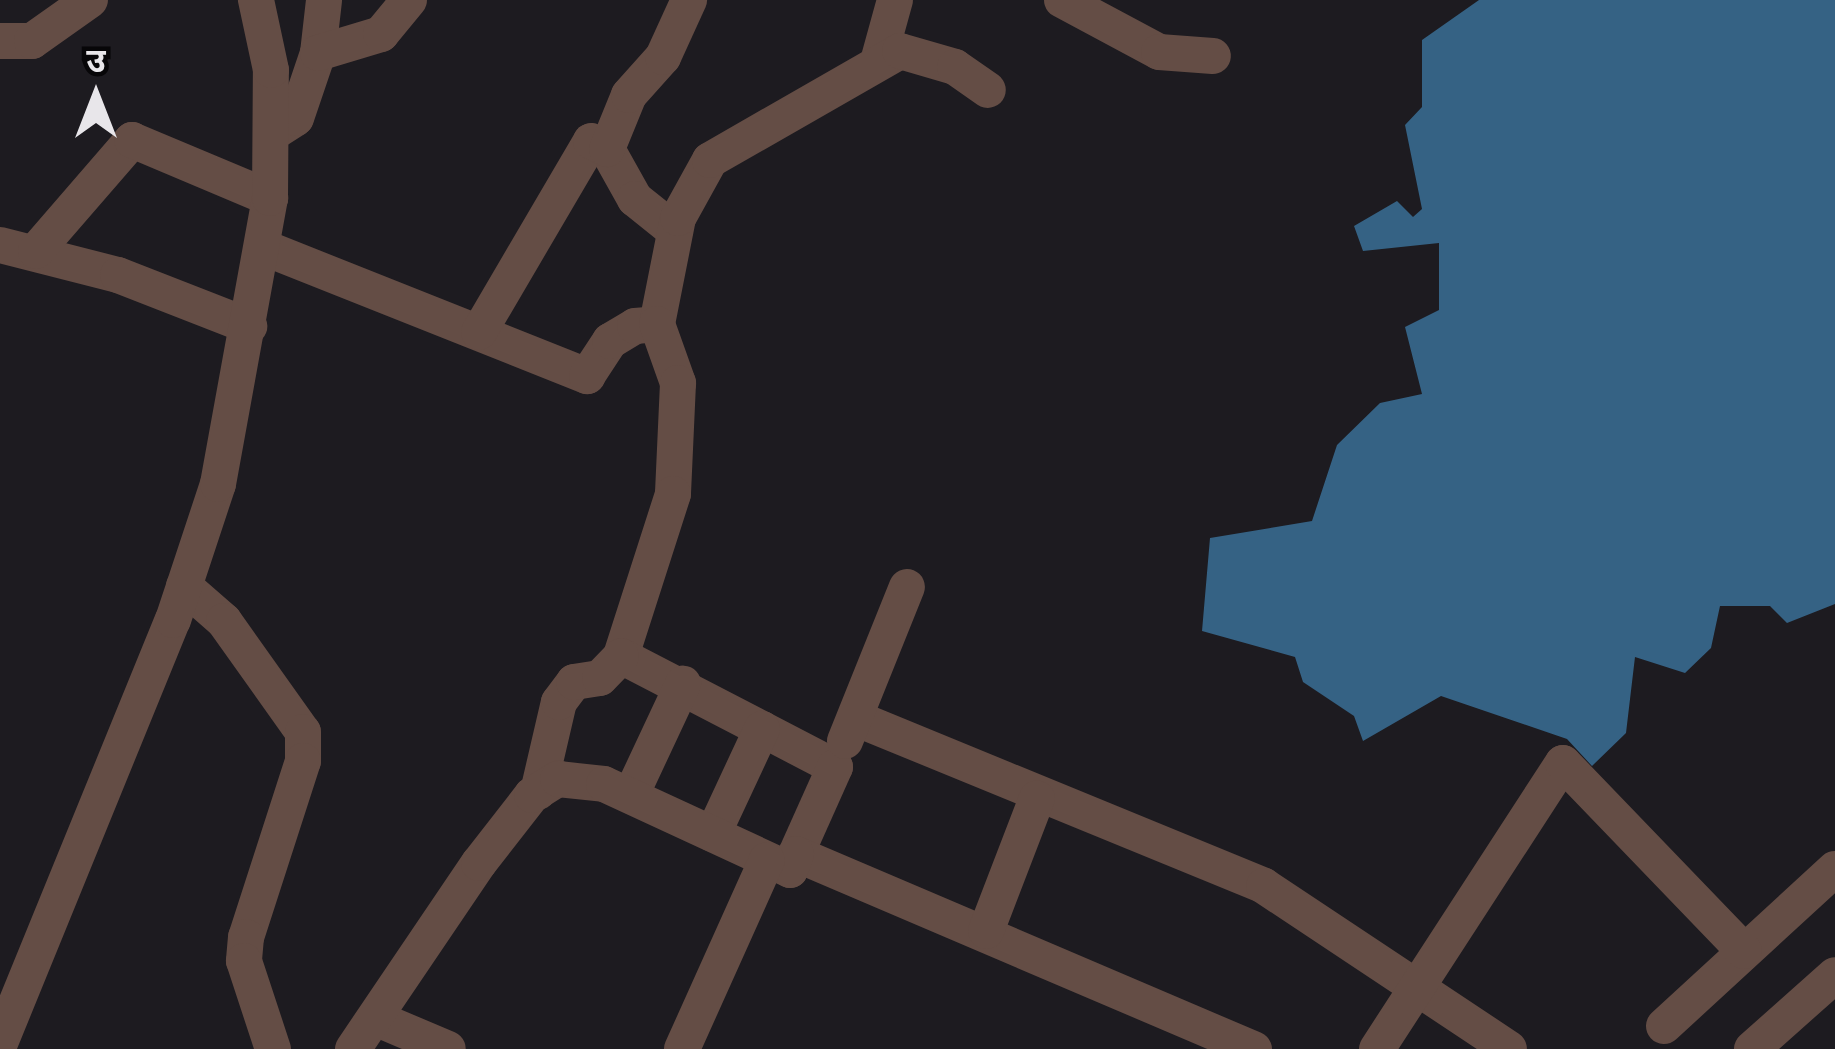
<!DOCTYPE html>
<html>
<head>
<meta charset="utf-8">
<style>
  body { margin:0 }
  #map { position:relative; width:1835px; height:1049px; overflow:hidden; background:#1d1b20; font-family:Ubuntu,"Noto Sans Devanagari",sans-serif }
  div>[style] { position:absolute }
  .water>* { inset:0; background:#356284 }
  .minor>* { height:36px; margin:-18px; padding:0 18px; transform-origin:18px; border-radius:18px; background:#644d45 }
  span { translate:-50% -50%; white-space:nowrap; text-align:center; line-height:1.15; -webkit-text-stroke:10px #070608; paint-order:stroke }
  .north { position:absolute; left:36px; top:36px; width:120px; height:120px; -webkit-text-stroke:9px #070608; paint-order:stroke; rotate:0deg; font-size:33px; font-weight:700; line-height:48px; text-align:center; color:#e8e6ea }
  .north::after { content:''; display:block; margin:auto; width:42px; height:54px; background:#e8e6ea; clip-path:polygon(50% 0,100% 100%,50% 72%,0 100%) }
</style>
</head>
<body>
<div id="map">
  <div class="water">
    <div style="clip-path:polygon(1479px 0,1835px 0,1835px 604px,1787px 623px,1770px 606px,1720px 606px,1711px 648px,1685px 673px,1635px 657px,1626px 733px,1592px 766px,1567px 739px,1441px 696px,1363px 741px,1354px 716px,1303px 682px,1295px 657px,1202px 631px,1210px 538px,1312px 521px,1337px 445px,1380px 403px,1422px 394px,1405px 327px,1439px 310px,1439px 243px,1363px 251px,1354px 226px,1397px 201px,1413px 217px,1422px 209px,1405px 125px,1422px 107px,1422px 40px)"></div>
  </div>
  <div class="minor">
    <div style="left:1062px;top:0;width:110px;rotate:28.2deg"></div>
    <div style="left:1159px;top:52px;width:54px;rotate:4.2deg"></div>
    <div style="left:0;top:41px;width:32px"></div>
    <div style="left:32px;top:41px;width:71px;rotate:-35.3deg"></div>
    <div style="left:318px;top:53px;width:53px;rotate:-83.5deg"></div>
    <div style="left:879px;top:58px;width:60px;rotate:-74.6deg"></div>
    <div style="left:273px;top:133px;width:27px;rotate:-33deg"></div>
    <div style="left:296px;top:118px;width:69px;rotate:-71.3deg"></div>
    <div style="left:318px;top:53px;width:66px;rotate:-16.8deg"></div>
    <div style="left:381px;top:34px;width:44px;rotate:-50.5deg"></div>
    <div style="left:607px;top:149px;width:57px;rotate:60.8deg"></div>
    <div style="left:635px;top:199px;width:51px;rotate:38.7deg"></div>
    <div style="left:0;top:245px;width:122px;rotate:14.3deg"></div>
    <div style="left:118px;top:275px;width:141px;rotate:21.3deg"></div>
    <div style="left:265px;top:248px;width:347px;rotate:21.7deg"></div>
    <div style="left:587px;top:376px;width:42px;rotate:-56.7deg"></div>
    <div style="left:610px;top:341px;width:29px;rotate:-31deg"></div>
    <div style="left:635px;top:326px;width:22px;rotate:-5deg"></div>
    <div style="left:657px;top:324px;width:108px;rotate:-78.8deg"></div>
    <div style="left:678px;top:218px;width:66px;rotate:-61.1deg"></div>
    <div style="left:710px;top:160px;width:219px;rotate:-29.8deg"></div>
    <div style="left:900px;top:51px;width:57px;rotate:16.2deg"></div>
    <div style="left:955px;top:67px;width:40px;rotate:34.9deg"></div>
    <div style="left:36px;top:251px;width:147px;rotate:-49.1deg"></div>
    <div style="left:132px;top:140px;width:150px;rotate:22.8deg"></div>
    <div style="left:657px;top:324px;width:63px;rotate:70.4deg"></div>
    <div style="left:678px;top:383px;width:111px;rotate:92.6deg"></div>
    <div style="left:673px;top:494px;width:170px;rotate:107.8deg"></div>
    <div style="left:621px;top:656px;width:241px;rotate:27.4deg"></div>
    <div style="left:835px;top:767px;width:95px;rotate:114.1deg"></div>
    <div style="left:796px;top:854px;width:498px;rotate:23.1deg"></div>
    <div style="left:479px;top:332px;width:221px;rotate:-59.6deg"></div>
    <div style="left:591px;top:141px;width:18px;rotate:27deg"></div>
    <div style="left:607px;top:149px;width:58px;rotate:-67.8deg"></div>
    <div style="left:629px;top:95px;width:51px;rotate:-48.2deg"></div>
    <div style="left:663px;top:57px;width:63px;rotate:-65.5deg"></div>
    <div style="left:184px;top:586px;width:53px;rotate:41.2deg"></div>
    <div style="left:224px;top:621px;width:136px;rotate:54.6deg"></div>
    <div style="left:303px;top:732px;width:29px;rotate:90deg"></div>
    <div style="left:303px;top:761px;width:185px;rotate:107.9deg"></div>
    <div style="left:246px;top:937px;width:24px;rotate:95deg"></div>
    <div style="left:244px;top:961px;width:93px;rotate:71.8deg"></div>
    <div style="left:855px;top:718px;width:442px;rotate:22.3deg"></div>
    <div style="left:1264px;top:886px;width:294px;rotate:33.6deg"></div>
    <div style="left:845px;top:741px;width:166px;rotate:-68.1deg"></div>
    <div style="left:538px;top:792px;width:92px;rotate:-76.9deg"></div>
    <div style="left:559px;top:702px;width:25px;rotate:-53deg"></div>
    <div style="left:574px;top:682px;width:26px;rotate:-9deg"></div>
    <div style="left:600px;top:678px;width:30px;rotate:-46deg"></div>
    <div style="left:631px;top:795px;width:123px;rotate:-64.9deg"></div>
    <div style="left:713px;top:834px;width:116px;rotate:-65deg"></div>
    <div style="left:986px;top:931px;width:142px;rotate:-69deg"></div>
    <div style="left:375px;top:1018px;width:79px;rotate:23deg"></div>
    <div style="left:1664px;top:1026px;width:232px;rotate:-42.6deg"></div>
    <div style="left:0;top:1043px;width:457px;rotate:-67.8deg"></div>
    <div style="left:173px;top:620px;width:143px;rotate:-71.7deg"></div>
    <div style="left:218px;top:484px;width:291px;rotate:-79.7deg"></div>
    <div style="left:270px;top:198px;width:128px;rotate:-89.6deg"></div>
    <div style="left:271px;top:70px;width:72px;rotate:-102.1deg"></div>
    <div style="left:353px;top:1049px;width:225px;rotate:-55.9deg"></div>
    <div style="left:479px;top:863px;width:86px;rotate:-52.1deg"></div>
    <div style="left:532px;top:795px;width:31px;rotate:-32deg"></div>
    <div style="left:558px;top:779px;width:46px;rotate:6.2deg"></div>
    <div style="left:604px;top:784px;width:205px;rotate:24.8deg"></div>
    <div style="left:790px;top:870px;width:17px;rotate:-69deg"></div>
    <div style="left:682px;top:1049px;width:207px;rotate:-65.8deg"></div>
    <div style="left:1377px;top:1049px;width:341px;rotate:-57deg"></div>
    <div style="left:1563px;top:763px;width:261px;rotate:46.1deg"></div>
    <div style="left:1752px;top:1049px;width:111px;rotate:-41.7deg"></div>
  </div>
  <div class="north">उ</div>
</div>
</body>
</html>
